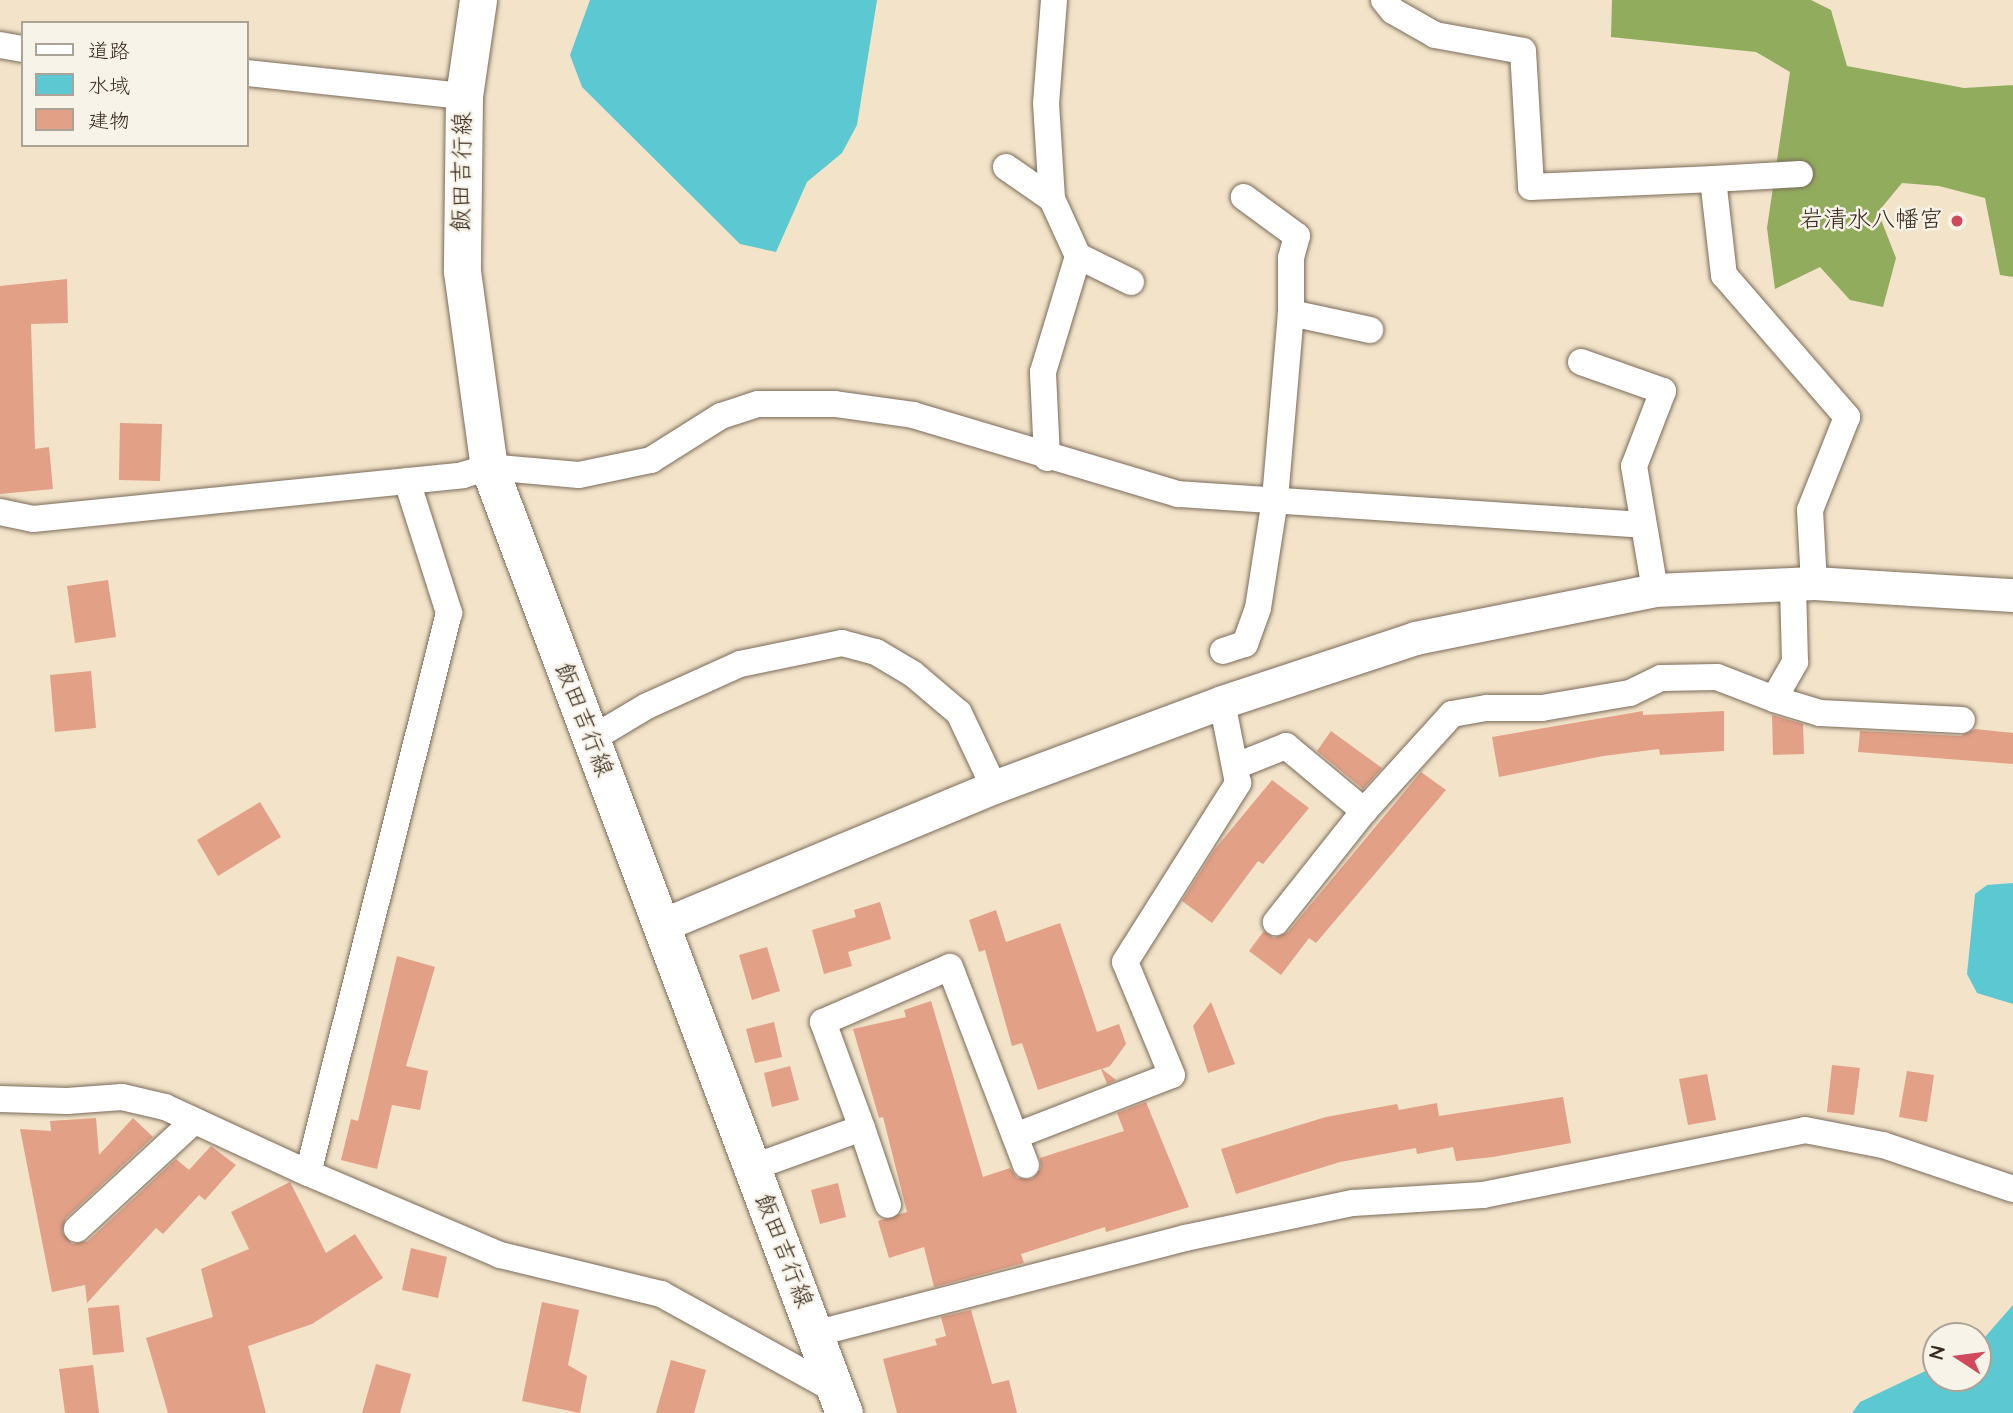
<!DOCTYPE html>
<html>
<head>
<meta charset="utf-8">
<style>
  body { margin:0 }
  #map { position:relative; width:2013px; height:1413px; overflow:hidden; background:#f2e3c9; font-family:"Architects Daughter","Klee One",sans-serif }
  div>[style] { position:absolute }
  .forest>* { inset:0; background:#92ac5e }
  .water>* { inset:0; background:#5cc9d2 }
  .building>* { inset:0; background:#e2a087 }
  .roads { filter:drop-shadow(0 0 2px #7b6b5a) drop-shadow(0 0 2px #7b6b5a) }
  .minor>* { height:26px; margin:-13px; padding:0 13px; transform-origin:13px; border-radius:13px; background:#fff }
  .tertiary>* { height:33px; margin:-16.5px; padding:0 16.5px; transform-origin:16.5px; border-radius:16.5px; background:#fff }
  .secondary>* { height:37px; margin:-18.5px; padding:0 18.5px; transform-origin:18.5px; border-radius:18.5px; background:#fff }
  .dots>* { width:19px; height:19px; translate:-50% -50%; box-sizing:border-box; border:4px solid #f7f3e8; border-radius:50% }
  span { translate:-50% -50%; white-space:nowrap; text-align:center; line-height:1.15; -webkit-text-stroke:5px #f7f3e8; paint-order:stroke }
  .street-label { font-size:24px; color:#3b2a1e }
  .poi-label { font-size:24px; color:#3b2a1e }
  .right { translate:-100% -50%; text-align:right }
  .legend { position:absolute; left:21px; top:21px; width:228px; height:126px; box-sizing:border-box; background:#f7f3e8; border:2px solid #aca397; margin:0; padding:9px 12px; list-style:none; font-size:21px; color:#3b2a1e }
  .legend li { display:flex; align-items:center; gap:14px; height:35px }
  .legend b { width:35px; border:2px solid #aca397 }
  .north { position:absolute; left:1922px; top:1322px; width:70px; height:70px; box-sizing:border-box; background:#f7f3e8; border:2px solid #aca397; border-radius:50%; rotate:283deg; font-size:19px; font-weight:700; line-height:28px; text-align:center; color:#3b2a1e }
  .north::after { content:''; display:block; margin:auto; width:24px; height:32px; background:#d1495b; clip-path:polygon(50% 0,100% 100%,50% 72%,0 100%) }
</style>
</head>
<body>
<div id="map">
  <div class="forest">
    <div style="clip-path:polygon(1612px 0,1811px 0,1831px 10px,1847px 66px,1964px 88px,2013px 85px,2013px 277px,2000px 275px,1985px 198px,1939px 186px,1902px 183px,1878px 212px,1896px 258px,1883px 307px,1850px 300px,1820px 267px,1775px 289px,1767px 228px,1790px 72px,1756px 52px,1611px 37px)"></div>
  </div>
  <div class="water">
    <div style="clip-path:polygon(590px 0,877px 0,857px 125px,842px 153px,807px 182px,776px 252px,740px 244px,582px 87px,570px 55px)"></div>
    <div style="clip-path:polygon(2013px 883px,2013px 1004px,1977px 993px,1967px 974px,1975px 894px,1987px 885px)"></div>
    <div style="clip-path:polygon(2013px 1305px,2013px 1413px,1852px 1413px,1860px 1402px,1936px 1366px,1936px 1378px,1978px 1378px,1978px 1345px)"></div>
  </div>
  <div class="building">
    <div style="clip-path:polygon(67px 279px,68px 323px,31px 324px,35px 449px,49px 447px,53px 489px,0 494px,0 286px)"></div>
    <div style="clip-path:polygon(120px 423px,162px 424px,160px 481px,119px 480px)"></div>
    <div style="clip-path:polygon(108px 580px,116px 637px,75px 643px,67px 586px)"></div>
    <div style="clip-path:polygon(91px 671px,96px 728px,55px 732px,50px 675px)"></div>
    <div style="clip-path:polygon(1643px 711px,1643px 715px,1724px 711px,1724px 751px,1660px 755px,1659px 749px,1603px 756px,1499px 777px,1492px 737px)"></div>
    <div style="clip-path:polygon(1772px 715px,1803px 724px,1804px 754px,1773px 755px)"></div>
    <div style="clip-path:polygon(1975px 729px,2013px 733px,2013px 764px,1858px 752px,1860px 731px,1961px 736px)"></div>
    <div style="clip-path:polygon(1331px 731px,1382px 768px,1363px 789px,1317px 751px)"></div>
    <div style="clip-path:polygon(1421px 772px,1446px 790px,1316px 943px,1309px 938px,1281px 975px,1249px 951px,1264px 931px,1274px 938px,1288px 932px)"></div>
    <div style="clip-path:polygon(1272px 780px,1309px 808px,1263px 864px,1258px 861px,1212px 923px,1182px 901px,1215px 849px)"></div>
    <div style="clip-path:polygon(260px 802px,281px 837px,218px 876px,197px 840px)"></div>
    <div style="clip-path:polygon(880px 902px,891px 939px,848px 952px,852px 966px,824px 974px,812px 930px,856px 917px,854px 910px)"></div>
    <div style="clip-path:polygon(996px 910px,1006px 942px,1060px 923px,1097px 1032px,1119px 1024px,1126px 1044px,1110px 1066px,1102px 1069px,1116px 1080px,1107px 1084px,1101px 1069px,1038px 1090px,1022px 1043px,1012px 1046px,985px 950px,979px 952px,969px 920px)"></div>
    <div style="clip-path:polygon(767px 947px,780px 991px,752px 1000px,739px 955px)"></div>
    <div style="clip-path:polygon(397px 956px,435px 967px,406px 1066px,428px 1071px,420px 1110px,392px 1105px,377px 1169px,341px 1160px,351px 1119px,358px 1121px)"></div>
    <div style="clip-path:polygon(931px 1001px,983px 1177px,1010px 1168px,1017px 1178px,1032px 1179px,1041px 1168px,1040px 1158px,1124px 1131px,1117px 1113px,1146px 1102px,1189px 1207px,1106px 1232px,1105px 1227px,1021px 1254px,1024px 1263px,934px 1287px,924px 1247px,889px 1258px,878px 1221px,907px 1212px,883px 1117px,879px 1118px,853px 1029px,906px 1017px,904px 1010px)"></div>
    <div style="clip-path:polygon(1211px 1002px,1235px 1064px,1208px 1073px,1193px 1026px)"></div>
    <div style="clip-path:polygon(774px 1022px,782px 1057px,755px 1063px,746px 1029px)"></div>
    <div style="clip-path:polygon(1832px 1065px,1860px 1068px,1854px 1115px,1827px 1112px)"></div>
    <div style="clip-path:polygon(790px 1066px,799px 1100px,772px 1107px,764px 1073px)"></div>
    <div style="clip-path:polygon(1907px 1071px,1934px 1075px,1927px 1122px,1899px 1117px)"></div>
    <div style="clip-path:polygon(1707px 1074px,1716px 1120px,1688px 1125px,1679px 1079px)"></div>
    <div style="clip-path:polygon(1563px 1097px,1571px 1143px,1493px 1157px,1456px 1161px,1453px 1147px,1417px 1154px,1416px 1148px,1340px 1162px,1236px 1194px,1221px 1149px,1326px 1117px,1397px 1104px,1399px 1110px,1437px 1103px,1439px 1116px)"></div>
    <div style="clip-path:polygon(96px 1118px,99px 1155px,133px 1118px,153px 1137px,66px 1218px,62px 1232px,72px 1244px,88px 1241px,176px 1159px,189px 1170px,211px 1146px,236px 1165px,205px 1200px,199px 1195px,163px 1234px,156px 1228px,87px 1303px,85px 1285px,52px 1292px,20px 1129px,51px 1131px,50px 1121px)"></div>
    <div style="clip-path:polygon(290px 1182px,326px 1253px,355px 1234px,383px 1278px,312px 1324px,248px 1346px,266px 1413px,168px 1413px,146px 1338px,213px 1317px,201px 1269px,249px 1249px,231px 1212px)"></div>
    <div style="clip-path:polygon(838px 1183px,846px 1217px,820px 1224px,811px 1190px)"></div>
    <div style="clip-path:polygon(411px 1248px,447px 1257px,438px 1298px,402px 1290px)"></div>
    <div style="clip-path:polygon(542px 1302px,579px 1310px,568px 1365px,587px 1376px,580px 1413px,522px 1401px)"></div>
    <div style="clip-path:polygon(119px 1305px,124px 1352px,93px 1355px,88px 1308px)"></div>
    <div style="clip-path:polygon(971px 1310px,992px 1384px,1009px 1380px,1017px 1413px,897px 1413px,883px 1359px,937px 1345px,935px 1339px,946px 1336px,941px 1317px)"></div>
    <div style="clip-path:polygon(671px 1360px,706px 1370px,694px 1413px,656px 1413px)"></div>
    <div style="clip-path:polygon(376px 1364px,411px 1374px,400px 1413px,362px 1413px)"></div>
    <div style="clip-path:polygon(93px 1365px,99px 1413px,65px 1413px,59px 1369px)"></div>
  </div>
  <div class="roads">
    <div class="minor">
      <div style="left:1054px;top:0;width:103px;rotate:94.4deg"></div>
      <div style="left:1046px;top:103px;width:96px;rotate:86.4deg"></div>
      <div style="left:1052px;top:199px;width:63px;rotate:65.5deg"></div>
      <div style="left:1078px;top:256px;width:59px;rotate:26.1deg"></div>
      <div style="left:1384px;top:0;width:14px;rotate:51deg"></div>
      <div style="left:1393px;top:11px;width:48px;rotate:29.7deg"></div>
      <div style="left:1435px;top:35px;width:89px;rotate:10.3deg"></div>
      <div style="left:1523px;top:51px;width:136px;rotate:86.6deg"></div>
      <div style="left:1531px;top:187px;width:182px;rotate:-2.5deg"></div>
      <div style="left:1713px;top:179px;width:97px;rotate:83.5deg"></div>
      <div style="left:1724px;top:275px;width:188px;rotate:49.1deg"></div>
      <div style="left:1847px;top:417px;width:100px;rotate:111.7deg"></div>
      <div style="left:1810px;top:510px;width:73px;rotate:86.9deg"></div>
      <div style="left:0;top:45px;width:23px;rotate:10deg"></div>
      <div style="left:247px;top:73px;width:218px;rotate:6.1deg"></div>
      <div style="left:1006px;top:167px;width:56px;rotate:34.8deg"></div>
      <div style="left:1713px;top:179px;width:87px;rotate:-3.3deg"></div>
      <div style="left:1291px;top:313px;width:81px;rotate:12.1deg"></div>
      <div style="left:1581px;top:362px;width:87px;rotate:19.5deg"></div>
      <div style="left:1663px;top:391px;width:80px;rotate:111.1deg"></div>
      <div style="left:1634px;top:466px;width:126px;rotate:80.4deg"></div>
      <div style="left:1047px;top:458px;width:86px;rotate:-92.7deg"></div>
      <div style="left:1043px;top:372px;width:121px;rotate:-73.2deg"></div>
      <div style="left:407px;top:481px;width:139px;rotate:72.3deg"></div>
      <div style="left:449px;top:613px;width:577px;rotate:104.13deg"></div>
      <div style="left:308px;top:1173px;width:209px;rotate:23.1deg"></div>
      <div style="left:500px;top:1255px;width:166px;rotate:13.6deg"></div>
      <div style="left:661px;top:1294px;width:199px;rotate:28.9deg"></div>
      <div style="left:0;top:512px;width:34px;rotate:12deg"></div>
      <div style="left:33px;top:519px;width:432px;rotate:-5.8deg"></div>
      <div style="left:463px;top:475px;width:27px;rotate:-17deg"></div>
      <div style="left:489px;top:467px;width:90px;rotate:5.1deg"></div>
      <div style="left:579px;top:475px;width:74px;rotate:-11.8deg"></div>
      <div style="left:651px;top:460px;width:83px;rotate:-32.2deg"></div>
      <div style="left:721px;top:416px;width:39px;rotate:-18deg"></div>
      <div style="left:758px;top:404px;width:77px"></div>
      <div style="left:835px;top:404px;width:79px;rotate:8deg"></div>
      <div style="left:913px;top:415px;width:277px;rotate:16.6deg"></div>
      <div style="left:1178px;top:494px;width:464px;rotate:3.8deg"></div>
      <div style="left:1223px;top:651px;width:23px;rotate:-18deg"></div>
      <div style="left:1245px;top:644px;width:38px;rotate:-70deg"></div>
      <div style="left:1258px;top:608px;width:110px;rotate:-81.1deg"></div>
      <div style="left:1275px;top:499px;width:187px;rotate:-85.1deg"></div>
      <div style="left:1291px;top:313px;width:55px;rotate:-90deg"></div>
      <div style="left:1291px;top:258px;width:23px;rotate:-75deg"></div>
      <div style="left:1297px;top:236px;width:66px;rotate:-143.7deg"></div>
      <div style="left:1774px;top:699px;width:48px;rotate:16.9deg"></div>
      <div style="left:1820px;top:713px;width:142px;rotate:2.8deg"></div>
      <div style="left:590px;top:740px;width:66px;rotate:-30.8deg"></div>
      <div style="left:647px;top:706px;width:102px;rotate:-24.3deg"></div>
      <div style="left:740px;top:664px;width:104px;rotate:-11.6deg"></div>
      <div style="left:842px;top:643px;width:35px;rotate:15deg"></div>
      <div style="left:876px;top:652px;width:43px;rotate:30.7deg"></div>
      <div style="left:913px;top:674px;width:60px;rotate:40.3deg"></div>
      <div style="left:959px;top:713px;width:82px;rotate:64.7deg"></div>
      <div style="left:1236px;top:766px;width:54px;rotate:-21.8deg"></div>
      <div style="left:1286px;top:746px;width:102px;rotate:39.8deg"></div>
      <div style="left:1364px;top:811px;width:142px;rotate:128.4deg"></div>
      <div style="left:1364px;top:811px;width:131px;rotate:-47.8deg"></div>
      <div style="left:1452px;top:714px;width:36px;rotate:-10deg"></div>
      <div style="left:1487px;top:708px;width:55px"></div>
      <div style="left:1542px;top:708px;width:89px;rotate:-9.7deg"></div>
      <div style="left:1630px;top:693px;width:34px;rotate:-26deg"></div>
      <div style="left:1661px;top:678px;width:56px;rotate:-1deg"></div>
      <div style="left:1717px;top:677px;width:61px;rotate:21.1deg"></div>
      <div style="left:1774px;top:699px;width:43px;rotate:-60.4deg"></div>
      <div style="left:1795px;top:662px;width:78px;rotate:-91.5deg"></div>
      <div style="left:0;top:1099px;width:67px;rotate:1.7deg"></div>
      <div style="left:67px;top:1101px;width:55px;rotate:-4.2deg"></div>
      <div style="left:122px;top:1097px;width:44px;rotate:13.1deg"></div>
      <div style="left:165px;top:1107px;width:157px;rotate:24.8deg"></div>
      <div style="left:862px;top:1128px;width:81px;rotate:71.3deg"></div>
      <div style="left:1015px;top:1136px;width:168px;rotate:-21.2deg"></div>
      <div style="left:1172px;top:1075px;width:122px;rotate:-112.6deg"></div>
      <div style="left:1125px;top:962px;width:212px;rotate:-57.7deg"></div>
      <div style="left:1238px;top:783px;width:83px;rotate:-101.2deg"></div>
      <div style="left:751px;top:1168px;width:118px;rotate:-19.8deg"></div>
      <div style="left:862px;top:1128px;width:113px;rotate:-110.2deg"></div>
      <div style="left:823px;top:1022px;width:138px;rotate:-23.4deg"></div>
      <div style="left:950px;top:967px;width:212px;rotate:69deg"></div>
      <div style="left:77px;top:1229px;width:159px;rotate:-42.7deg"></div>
      <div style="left:814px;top:1334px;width:383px;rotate:-14.5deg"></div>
      <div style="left:1185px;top:1238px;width:172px;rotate:-11.8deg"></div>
      <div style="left:1353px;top:1203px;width:130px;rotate:-3.5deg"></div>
      <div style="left:1483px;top:1195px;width:328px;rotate:-11.4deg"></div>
      <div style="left:1805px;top:1130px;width:79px;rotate:10.9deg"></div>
      <div style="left:1883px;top:1145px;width:137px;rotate:18.7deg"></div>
    </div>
    <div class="tertiary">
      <div style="left:660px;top:926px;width:362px;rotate:-22.6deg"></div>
      <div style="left:994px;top:787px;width:243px;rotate:-20.4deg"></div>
      <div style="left:1222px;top:702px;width:203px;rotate:-18.3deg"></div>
      <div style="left:1415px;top:638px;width:245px;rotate:-11.3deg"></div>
      <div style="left:1655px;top:590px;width:159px;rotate:-2.5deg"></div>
      <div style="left:1814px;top:583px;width:199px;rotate:3.5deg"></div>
    </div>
    <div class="secondary">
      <div style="left:478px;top:0;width:97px;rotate:98.3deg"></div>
      <div style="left:464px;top:96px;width:175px;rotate:90.7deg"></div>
      <div style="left:462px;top:271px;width:198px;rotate:82.2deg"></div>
      <div style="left:489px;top:467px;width:1010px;rotate:69.43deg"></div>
    </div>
  </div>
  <div class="dots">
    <div style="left:1957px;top:221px;background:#d1495b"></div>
  </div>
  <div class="street-label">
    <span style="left:463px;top:172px;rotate:-89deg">飯田吉行線</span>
    <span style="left:583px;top:720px;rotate:69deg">飯田吉行線</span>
    <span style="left:783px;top:1251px;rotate:69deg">飯田吉行線</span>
  </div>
  <div class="poi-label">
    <span class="right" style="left:1943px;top:221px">岩清水八幡宮</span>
  </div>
  <ul class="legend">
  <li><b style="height:9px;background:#fff"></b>道路</li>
  <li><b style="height:19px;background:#5cc9d2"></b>水域</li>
  <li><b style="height:19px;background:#e2a087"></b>建物</li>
  </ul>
  <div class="north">N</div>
</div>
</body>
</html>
